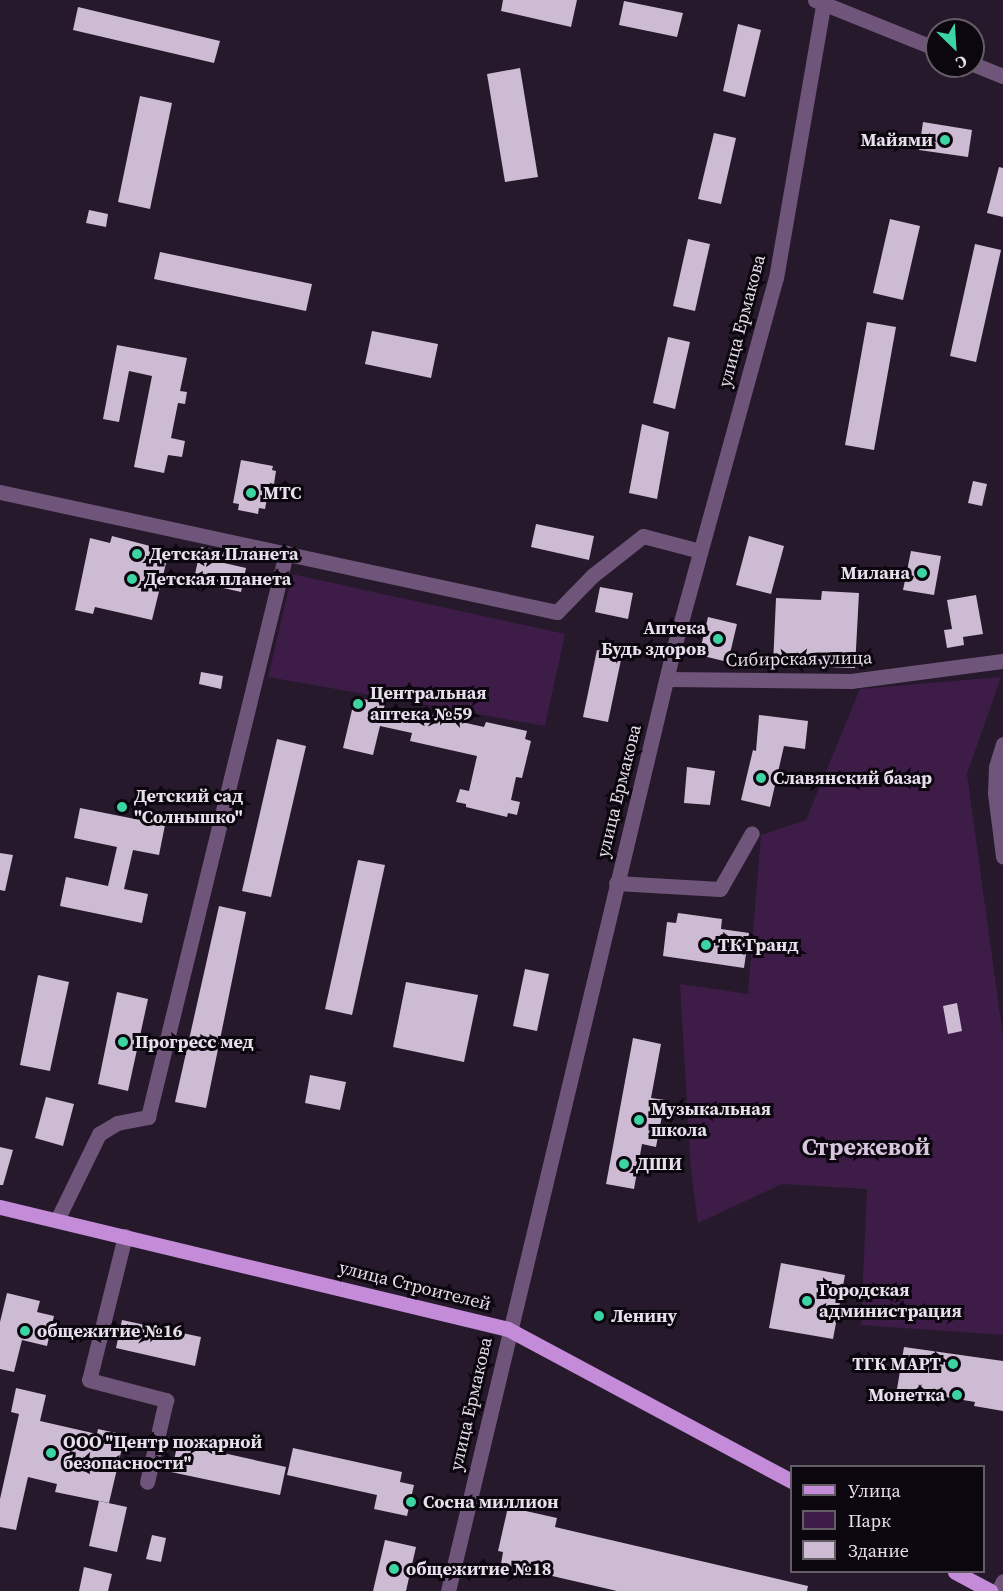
<!DOCTYPE html>
<html>
<head>
<meta charset="utf-8">
<style>
  body { margin:0 }
  #map { position:relative; width:1003px; height:1591px; overflow:hidden; background:#26192b; font-family:"Source Serif 4",serif }
  div>[style] { position:absolute }
  .green>* { inset:0; background:#3d1d48 }
  .building>* { inset:0; background:#ccbbd3 }
  .minor>* { height:15px; margin:-7.5px; padding:0 7.5px; transform-origin:7.5px; border-radius:7.5px; background:#70557a }
  .major>* { height:15px; margin:-7.5px; padding:0 7.5px; transform-origin:7.5px; border-radius:7.5px; background:#c38bd8 }
  .dots>* { width:16px; height:16px; translate:-50% -50%; box-sizing:border-box; border:3px solid #0c070e; border-radius:50% }
  span { translate:-50% -50%; white-space:nowrap; text-align:center; line-height:1.15; -webkit-text-stroke:6px #0c070e; paint-order:stroke }
  .poi-label { font-size:18px; color:#e7dfeb; font-weight:700 }
  .right { translate:-100% -50%; text-align:right }
  .left { translate:0 -50%; text-align:left }
  .street-label { font-size:18px; color:#e7dfeb }
  .district-label { font-size:24px; color:#d7c6de; font-weight:700 }
  .legend { position:absolute; left:790px; top:1465px; width:195px; height:108px; box-sizing:border-box; background:#0c070e; border:2px solid #645d66; margin:0; padding:8px 10px; list-style:none; font-size:18px; color:#e7dfeb }
  .legend li { display:flex; align-items:center; gap:12px; height:30px }
  .legend b { width:30px; border:2px solid #645d66 }
  .north { position:absolute; left:925px; top:18px; width:60px; height:60px; box-sizing:border-box; background:#0c070e; border:2px solid #645d66; border-radius:50%; rotate:155deg; font-size:16px; font-weight:700; line-height:24px; text-align:center; color:#e7dfeb }
  .north::after { content:''; display:block; margin:auto; width:21px; height:27px; background:#3dd4a3; clip-path:polygon(50% 0,100% 100%,50% 72%,0 100%) }
</style>
</head>
<body>
<div id="map">
  <div class="green">
    <div style="clip-path:polygon(292px 574px,565px 634px,545px 726px,268px 677px)"></div>
    <div style="clip-path:polygon(1001px 677px,967px 774px,1003px 1037px,1003px 1335px,861px 1325px,867px 1189px,782px 1184px,698px 1223px,691px 1170px,680px 984px,748px 994px,761px 835px,806px 820px,860px 689px)"></div>
  </div>
  <div class="building">
    <div style="clip-path:polygon(503px 0,577px 0,571px 27px,501px 11px)"></div>
    <div style="clip-path:polygon(624px 1px,683px 13px,677px 37px,619px 25px)"></div>
    <div style="clip-path:polygon(78px 7px,220px 41px,214px 63px,73px 30px)"></div>
    <div style="clip-path:polygon(738px 24px,761px 30px,745px 97px,723px 91px)"></div>
    <div style="clip-path:polygon(520px 68px,538px 177px,505px 182px,487px 74px)"></div>
    <div style="clip-path:polygon(140px 96px,172px 103px,150px 209px,118px 202px)"></div>
    <div style="clip-path:polygon(923px 122px,972px 130px,968px 157px,919px 150px)"></div>
    <div style="clip-path:polygon(714px 133px,736px 138px,721px 204px,698px 199px)"></div>
    <div style="clip-path:polygon(999px 167px,1003px 168px,1003px 217px,987px 213px)"></div>
    <div style="clip-path:polygon(89px 210px,108px 214px,106px 227px,86px 223px)"></div>
    <div style="clip-path:polygon(890px 219px,920px 226px,903px 300px,873px 293px)"></div>
    <div style="clip-path:polygon(688px 239px,710px 244px,695px 311px,673px 306px)"></div>
    <div style="clip-path:polygon(975px 244px,1001px 250px,976px 362px,950px 356px)"></div>
    <div style="clip-path:polygon(160px 252px,312px 284px,306px 311px,154px 279px)"></div>
    <div style="clip-path:polygon(867px 322px,896px 327px,874px 450px,845px 445px)"></div>
    <div style="clip-path:polygon(372px 331px,438px 344px,431px 378px,365px 364px)"></div>
    <div style="clip-path:polygon(668px 337px,690px 342px,675px 409px,653px 403px)"></div>
    <div style="clip-path:polygon(117px 345px,187px 358px,180px 391px,187px 392px,185px 404px,178px 403px,171px 438px,185px 441px,182px 457px,168px 455px,164px 473px,134px 467px,152px 376px,129px 371px,119px 422px,103px 419px)"></div>
    <div style="clip-path:polygon(642px 424px,669px 432px,657px 499px,629px 493px)"></div>
    <div style="clip-path:polygon(241px 460px,273px 466px,272px 470px,276px 471px,274px 484px,270px 483px,265px 509px,259px 508px,258px 514px,238px 510px,239px 504px,233px 503px)"></div>
    <div style="clip-path:polygon(973px 481px,987px 484px,982px 506px,968px 503px)"></div>
    <div style="clip-path:polygon(536px 524px,594px 536px,589px 560px,531px 547px)"></div>
    <div style="clip-path:polygon(112px 536px,169px 551px,152px 620px,95px 607px,93px 614px,75px 610px,90px 538px,110px 543px)"></div>
    <div style="clip-path:polygon(749px 536px,784px 546px,771px 594px,736px 585px)"></div>
    <div style="clip-path:polygon(201px 547px,227px 553px,224px 563px,246px 568px,241px 592px,210px 585px,212px 578px,195px 574px)"></div>
    <div style="clip-path:polygon(911px 551px,941px 556px,934px 595px,903px 590px)"></div>
    <div style="clip-path:polygon(600px 587px,633px 593px,628px 619px,595px 612px)"></div>
    <div style="clip-path:polygon(822px 591px,859px 593px,855px 668px,773px 665px,776px 598px,821px 600px)"></div>
    <div style="clip-path:polygon(976px 595px,983px 634px,963px 637px,964px 645px,947px 648px,944px 630px,952px 629px,947px 600px)"></div>
    <div style="clip-path:polygon(708px 617px,737px 624px,728px 662px,699px 655px)"></div>
    <div style="clip-path:polygon(597px 650px,622px 655px,608px 722px,583px 717px)"></div>
    <div style="clip-path:polygon(201px 672px,223px 676px,221px 689px,199px 684px)"></div>
    <div style="clip-path:polygon(355px 697px,385px 704px,383px 711px,415px 718px,417px 712px,484px 727px,486px 722px,527px 731px,525px 739px,531px 741px,522px 778px,516px 777px,511px 800px,520px 802px,517px 815px,508px 813px,507px 817px,466px 807px,466px 804px,456px 802px,460px 789px,469px 791px,477px 756px,410px 741px,412px 733px,380px 726px,373px 755px,343px 748px)"></div>
    <div style="clip-path:polygon(759px 715px,808px 721px,805px 749px,784px 746px,770px 807px,741px 800px,753px 750px,756px 751px)"></div>
    <div style="clip-path:polygon(277px 739px,306px 746px,271px 897px,242px 891px)"></div>
    <div style="clip-path:polygon(687px 767px,715px 771px,710px 805px,684px 803px)"></div>
    <div style="clip-path:polygon(80px 808px,165px 825px,159px 855px,133px 850px,124px 889px,148px 894px,142px 923px,60px 906px,66px 877px,108px 886px,117px 847px,74px 838px)"></div>
    <div style="clip-path:polygon(0 853px,13px 855px,5px 891px,0 890px)"></div>
    <div style="clip-path:polygon(358px 860px,385px 865px,352px 1015px,325px 1009px)"></div>
    <div style="clip-path:polygon(219px 906px,246px 912px,206px 1108px,175px 1102px)"></div>
    <div style="clip-path:polygon(678px 913px,722px 919px,721px 929px,749px 933px,744px 968px,663px 956px,667px 922px,676px 923px)"></div>
    <div style="clip-path:polygon(525px 969px,549px 974px,537px 1031px,513px 1026px)"></div>
    <div style="clip-path:polygon(38px 975px,69px 982px,50px 1071px,20px 1065px)"></div>
    <div style="clip-path:polygon(406px 982px,478px 995px,464px 1062px,393px 1047px)"></div>
    <div style="clip-path:polygon(117px 992px,148px 999px,128px 1091px,98px 1084px)"></div>
    <div style="clip-path:polygon(957px 1003px,962px 1031px,948px 1034px,943px 1006px)"></div>
    <div style="clip-path:polygon(633px 1038px,661px 1044px,651px 1098px,665px 1100px,656px 1147px,642px 1144px,634px 1189px,606px 1184px)"></div>
    <div style="clip-path:polygon(310px 1075px,346px 1082px,340px 1110px,305px 1103px)"></div>
    <div style="clip-path:polygon(46px 1097px,74px 1104px,63px 1146px,35px 1138px)"></div>
    <div style="clip-path:polygon(0 1147px,13px 1150px,3px 1185px,0 1185px)"></div>
    <div style="clip-path:polygon(781px 1263px,845px 1275px,833px 1339px,769px 1328px)"></div>
    <div style="clip-path:polygon(7px 1293px,40px 1301px,37px 1312px,54px 1316px,47px 1346px,22px 1340px,14px 1372px,0 1369px,0 1322px)"></div>
    <div style="clip-path:polygon(122px 1320px,201px 1337px,195px 1366px,116px 1348px)"></div>
    <div style="clip-path:polygon(904px 1347px,1003px 1361px,1003px 1411px,974px 1406px,975px 1402px,897px 1389px)"></div>
    <div style="clip-path:polygon(16px 1388px,46px 1395px,40px 1421px,97px 1434px,98px 1429px,125px 1435px,109px 1503px,55px 1492px,57px 1484px,28px 1477px,16px 1530px,0 1527px,0 1499px,19px 1414px,11px 1412px)"></div>
    <div style="clip-path:polygon(178px 1443px,286px 1467px,280px 1495px,171px 1472px)"></div>
    <div style="clip-path:polygon(293px 1448px,402px 1472px,400px 1482px,414px 1485px,407px 1516px,374px 1509px,377px 1495px,287px 1475px)"></div>
    <div style="clip-path:polygon(99px 1501px,127px 1507px,117px 1552px,89px 1546px)"></div>
    <div style="clip-path:polygon(508px 1507px,557px 1518px,555px 1527px,808px 1586px,807px 1591px,617px 1591px,501px 1564px,503px 1552px,498px 1551px)"></div>
    <div style="clip-path:polygon(152px 1535px,166px 1538px,161px 1562px,146px 1559px)"></div>
    <div style="clip-path:polygon(385px 1540px,416px 1547px,406px 1591px,373px 1591px)"></div>
    <div style="clip-path:polygon(84px 1567px,112px 1574px,108px 1591px,79px 1591px)"></div>
  </div>
  <div class="minor">
    <div style="left:815px;top:0;width:131px;rotate:21.9deg"></div>
    <div style="left:973px;top:64px;width:32px;rotate:22deg"></div>
    <div style="left:0;top:492px;width:570px;rotate:12.16deg"></div>
    <div style="left:557px;top:612px;width:50px;rotate:-45.8deg"></div>
    <div style="left:592px;top:576px;width:65px;rotate:-38.1deg"></div>
    <div style="left:643px;top:536px;width:59px;rotate:14.7deg"></div>
    <div style="left:667px;top:679px;width:184px;rotate:0.6deg"></div>
    <div style="left:851px;top:681px;width:153px;rotate:-7.5deg"></div>
    <div style="left:1003px;top:744px;width:24px;rotate:107deg"></div>
    <div style="left:996px;top:767px;width:26px;rotate:92deg"></div>
    <div style="left:995px;top:793px;width:64px;rotate:82.8deg"></div>
    <div style="left:616px;top:883px;width:104px;rotate:3.3deg"></div>
    <div style="left:720px;top:889px;width:64px;rotate:-60.3deg"></div>
    <div style="left:57px;top:1220px;width:96px;rotate:-64deg"></div>
    <div style="left:99px;top:1134px;width:21px;rotate:-31deg"></div>
    <div style="left:117px;top:1123px;width:32px;rotate:-11deg"></div>
    <div style="left:148px;top:1117px;width:581px;rotate:-76.25deg"></div>
    <div style="left:125px;top:1236px;width:148px;rotate:104deg"></div>
    <div style="left:89px;top:1380px;width:80px;rotate:14.6deg"></div>
    <div style="left:166px;top:1400px;width:84px;rotate:103deg"></div>
    <div style="left:448px;top:1591px;width:967px;rotate:-76.54deg"></div>
    <div style="left:673px;top:651px;width:387px;rotate:-74.6deg"></div>
    <div style="left:776px;top:278px;width:282px;rotate:-80.2deg"></div>
    <div style="left:998px;top:1591px;width:11px;rotate:-63deg"></div>
  </div>
  <div class="major">
    <div style="left:0;top:1207px;width:522px;rotate:13.5deg"></div>
    <div style="left:508px;top:1329px;width:322px;rotate:28.2deg"></div>
    <div style="left:955px;top:1572px;width:40px;rotate:28deg"></div>
  </div>
  <div class="dots">
    <div style="left:945px;top:140px;background:#3dd4a3"></div>
    <div style="left:251px;top:493px;background:#3dd4a3"></div>
    <div style="left:137px;top:554px;background:#3dd4a3"></div>
    <div style="left:922px;top:573px;background:#3dd4a3"></div>
    <div style="left:132px;top:579px;background:#3dd4a3"></div>
    <div style="left:718px;top:639px;background:#3dd4a3"></div>
    <div style="left:358px;top:704px;background:#3dd4a3"></div>
    <div style="left:761px;top:778px;background:#3dd4a3"></div>
    <div style="left:122px;top:807px;background:#3dd4a3"></div>
    <div style="left:706px;top:945px;background:#3dd4a3"></div>
    <div style="left:123px;top:1042px;background:#3dd4a3"></div>
    <div style="left:639px;top:1120px;background:#3dd4a3"></div>
    <div style="left:624px;top:1164px;background:#3dd4a3"></div>
    <div style="left:807px;top:1301px;background:#3dd4a3"></div>
    <div style="left:599px;top:1316px;background:#3dd4a3"></div>
    <div style="left:25px;top:1331px;background:#3dd4a3"></div>
    <div style="left:953px;top:1364px;background:#3dd4a3"></div>
    <div style="left:957px;top:1395px;background:#3dd4a3"></div>
    <div style="left:51px;top:1453px;background:#3dd4a3"></div>
    <div style="left:411px;top:1502px;background:#3dd4a3"></div>
    <div style="left:394px;top:1569px;background:#3dd4a3"></div>
  </div>
  <div class="poi-label">
    <span class="right" style="left:933px;top:140px">Майями</span>
    <span class="left" style="left:263px;top:493px">МТС</span>
    <span class="left" style="left:149px;top:554px">Детская Планета</span>
    <span class="right" style="left:910px;top:573px">Милана</span>
    <span class="left" style="left:144px;top:579px">Детская планета</span>
    <span class="right" style="left:706px;top:639px">Аптека<br>Будь здоров</span>
    <span class="left" style="left:370px;top:704px">Центральная<br>аптека №59</span>
    <span class="left" style="left:773px;top:778px">Славянский базар</span>
    <span class="left" style="left:134px;top:807px">Детский сад<br>"Солнышко"</span>
    <span class="left" style="left:718px;top:945px">ТК Гранд</span>
    <span class="left" style="left:135px;top:1042px">Прогресс мед</span>
    <span class="left" style="left:651px;top:1120px">Музыкальная<br>школа</span>
    <span class="left" style="left:636px;top:1164px">ДШИ</span>
    <span class="left" style="left:819px;top:1301px">Городская<br>администрация</span>
    <span class="left" style="left:611px;top:1316px">Ленину</span>
    <span class="left" style="left:37px;top:1331px">общежитие №16</span>
    <span class="right" style="left:941px;top:1364px">ТГК МАРТ</span>
    <span class="right" style="left:945px;top:1395px">Монетка</span>
    <span class="left" style="left:63px;top:1453px">ООО "Центр пожарной<br>безопасности"</span>
    <span class="left" style="left:423px;top:1502px">Сосна миллион</span>
    <span class="left" style="left:406px;top:1569px">общежитие №18</span>
  </div>
  <div class="street-label">
    <span style="left:742px;top:321px;rotate:-75deg">улица Ермакова</span>
    <span style="left:799px;top:659px;rotate:-1deg">Сибирская улица</span>
    <span style="left:619px;top:791px;rotate:-76deg">улица Ермакова</span>
    <span style="left:415px;top:1286px;rotate:14deg">улица Строителей</span>
    <span style="left:471px;top:1404px;rotate:-77deg">улица Ермакова</span>
  </div>
  <div class="district-label">
    <span style="left:866px;top:1147px">Стрежевой</span>
  </div>
  <ul class="legend">
  <li><b style="height:8px;background:#c38bd8"></b>Улица</li>
  <li><b style="height:16px;background:#3d1d48"></b>Парк</li>
  <li><b style="height:16px;background:#ccbbd3"></b>Здание</li>
  </ul>
  <div class="north">С</div>
</div>
</body>
</html>
